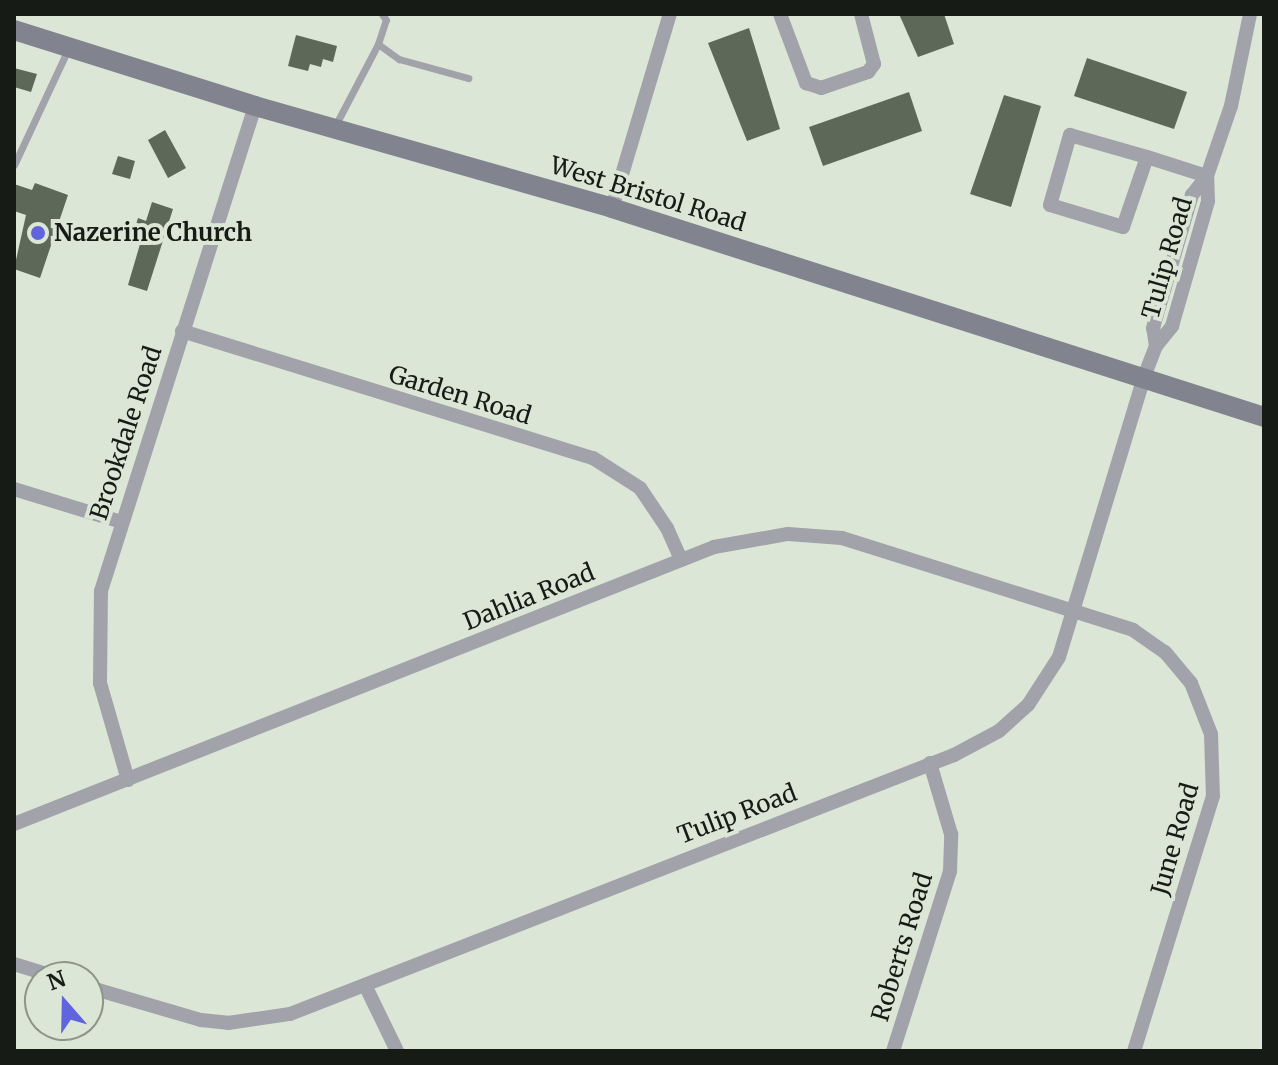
<!DOCTYPE html>
<html>
<head>
<meta charset="utf-8">
<style>
  body { margin:0 }
  #map { position:relative; width:1278px; height:1065px; overflow:hidden; background:#dbe6d6; font-family:Merriweather,serif }
  div>[style] { position:absolute }
  .building>* { inset:0; background:#5e6859 }
  .lane>* { height:7px; margin:-3.5px; padding:0 3.5px; transform-origin:3.5px; border-radius:3.5px; background:#a1a2aa }
  .street>* { height:14px; margin:-7px; padding:0 7px; transform-origin:7px; border-radius:7px; background:#a1a2aa }
  .secondary>* { height:20px; margin:-10px; padding:0 10px; transform-origin:10px; border-radius:10px; background:#81838e }
  .dots>* { width:22px; height:22px; translate:-50% -50%; box-sizing:border-box; border:4px solid #dbe6d6; border-radius:50% }
  span { translate:-50% -50%; white-space:nowrap; text-align:center; line-height:1.15; -webkit-text-stroke:8px #dbe6d6; paint-order:stroke }
  .street-label { font-size:24px; color:#171b15 }
  .poi-label { font-size:24px; color:#171b15; font-weight:700 }
  .left { translate:0 -50%; text-align:left }
  .frame { position:absolute; inset:0; border:16px solid #171b15; pointer-events:none }
  .north { position:absolute; left:24px; top:961px; width:80px; height:80px; box-sizing:border-box; background:#dbe6d6; border:2px solid #8d9589; border-radius:50%; rotate:340deg; font-size:22px; font-weight:700; line-height:32px; text-align:center; color:#171b15 }
  .north::after { content:''; display:block; margin:auto; width:28px; height:36px; background:#6065de; clip-path:polygon(50% 0,100% 100%,50% 72%,0 100%) }
</style>
</head>
<body>
<div id="map">
  <div class="building">
    <div style="clip-path:polygon(899px 14px,944px 14px,954px 44px,918px 57px)"></div>
    <div style="clip-path:polygon(749px 28px,780px 129px,747px 141px,708px 43px)"></div>
    <div style="clip-path:polygon(296px 35px,337px 46px,333px 62px,323px 59px,321px 67px,310px 64px,308px 71px,288px 66px)"></div>
    <div style="clip-path:polygon(1087px 58px,1187px 92px,1174px 129px,1074px 96px)"></div>
    <div style="clip-path:polygon(14px 68px,37px 74px,31px 92px,14px 87px)"></div>
    <div style="clip-path:polygon(909px 92px,922px 131px,823px 166px,809px 127px)"></div>
    <div style="clip-path:polygon(1004px 95px,1041px 106px,1011px 207px,970px 194px)"></div>
    <div style="clip-path:polygon(165px 130px,186px 168px,168px 178px,148px 140px)"></div>
    <div style="clip-path:polygon(118px 156px,135px 161px,130px 179px,112px 174px)"></div>
    <div style="clip-path:polygon(35px 183px,68px 195px,40px 278px,14px 269px,26px 215px,14px 211px,14px 184px,32px 190px)"></div>
    <div style="clip-path:polygon(152px 202px,173px 209px,147px 291px,128px 285px,143px 234px,134px 231px,138px 218px,146px 221px)"></div>
  </div>
  <div class="lane">
    <div style="left:378px;top:44px;width:26px;rotate:36deg"></div>
    <div style="left:399px;top:59px;width:72px;rotate:15.4deg"></div>
    <div style="left:335px;top:126px;width:93px;rotate:-62.3deg"></div>
    <div style="left:378px;top:44px;width:25px;rotate:-72deg"></div>
    <div style="left:386px;top:20px;width:7px;rotate:-124deg"></div>
    <div style="left:14px;top:165px;width:128px;rotate:-65deg"></div>
  </div>
  <div class="street">
    <div style="left:780px;top:14px;width:74px;rotate:69.4deg"></div>
    <div style="left:806px;top:83px;width:16px;rotate:18deg"></div>
    <div style="left:821px;top:88px;width:50px;rotate:-18.8deg"></div>
    <div style="left:868px;top:72px;width:10px;rotate:-53deg"></div>
    <div style="left:874px;top:64px;width:52px;rotate:-104.6deg"></div>
    <div style="left:1070px;top:135px;width:80px;rotate:15.9deg"></div>
    <div style="left:1147px;top:157px;width:74px;rotate:108.9deg"></div>
    <div style="left:1123px;top:227px;width:76px;rotate:-163.2deg"></div>
    <div style="left:1050px;top:205px;width:73px;rotate:-74.1deg"></div>
    <div style="left:1147px;top:157px;width:63px;rotate:17.6deg"></div>
    <div style="left:612px;top:208px;width:202px;rotate:-73.4deg"></div>
    <div style="left:182px;top:331px;width:430px;rotate:17.2deg"></div>
    <div style="left:593px;top:458px;width:56px;rotate:32.6deg"></div>
    <div style="left:640px;top:488px;width:48px;rotate:56deg"></div>
    <div style="left:667px;top:528px;width:35px;rotate:66deg"></div>
    <div style="left:1156px;top:346px;width:18px;rotate:-99deg"></div>
    <div style="left:1153px;top:328px;width:139px;rotate:-73.7deg"></div>
    <div style="left:1192px;top:195px;width:24px;rotate:-52deg"></div>
    <div style="left:1207px;top:176px;width:74px;rotate:-71.1deg"></div>
    <div style="left:1231px;top:106px;width:94px;rotate:-78.3deg"></div>
    <div style="left:14px;top:489px;width:112px;rotate:17.1deg"></div>
    <div style="left:128px;top:780px;width:101px;rotate:-106.1deg"></div>
    <div style="left:100px;top:683px;width:92px;rotate:-89.4deg"></div>
    <div style="left:101px;top:591px;width:509px;rotate:-72.38deg"></div>
    <div style="left:14px;top:824px;width:753px;rotate:-21.59deg"></div>
    <div style="left:714px;top:547px;width:75px;rotate:-10deg"></div>
    <div style="left:788px;top:534px;width:54px;rotate:4.2deg"></div>
    <div style="left:842px;top:538px;width:305px;rotate:17.5deg"></div>
    <div style="left:1133px;top:630px;width:39px;rotate:35deg"></div>
    <div style="left:1165px;top:652px;width:40px;rotate:50deg"></div>
    <div style="left:1191px;top:683px;width:55px;rotate:68.6deg"></div>
    <div style="left:1211px;top:734px;width:62px;rotate:88.2deg"></div>
    <div style="left:1213px;top:796px;width:267px;rotate:107.2deg"></div>
    <div style="left:14px;top:964px;width:44px;rotate:17.2deg"></div>
    <div style="left:365px;top:985px;width:73px;rotate:64.1deg"></div>
    <div style="left:88px;top:987px;width:118px;rotate:16.3deg"></div>
    <div style="left:201px;top:1020px;width:27px;rotate:6deg"></div>
    <div style="left:228px;top:1023px;width:63px;rotate:-8.3deg"></div>
    <div style="left:290px;top:1014px;width:713px;rotate:-21.31deg"></div>
    <div style="left:954px;top:755px;width:51px;rotate:-28.1deg"></div>
    <div style="left:999px;top:731px;width:39px;rotate:-42deg"></div>
    <div style="left:1028px;top:705px;width:57px;rotate:-57.1deg"></div>
    <div style="left:1059px;top:657px;width:293px;rotate:-73.1deg"></div>
    <div style="left:1144px;top:377px;width:33px;rotate:-69deg"></div>
    <div style="left:1156px;top:346px;width:26px;rotate:-51deg"></div>
    <div style="left:1172px;top:326px;width:130px;rotate:-73.9deg"></div>
    <div style="left:1208px;top:201px;width:25px;rotate:-92deg"></div>
    <div style="left:893px;top:1051px;width:189px;rotate:-72.4deg"></div>
    <div style="left:950px;top:871px;width:37px;rotate:-88deg"></div>
    <div style="left:951px;top:834px;width:74px;rotate:-106.5deg"></div>
  </div>
  <div class="secondary">
    <div style="left:14px;top:30px;width:253px;rotate:17.5deg"></div>
    <div style="left:255px;top:106px;width:371px;rotate:15.9deg"></div>
    <div style="left:612px;top:208px;width:685px;rotate:17.77deg"></div>
  </div>
  <div class="dots">
    <div style="left:38px;top:233px;background:#6065de"></div>
  </div>
  <div class="street-label">
    <span style="left:648px;top:194px;rotate:17deg">West Bristol Road</span>
    <span style="left:1167px;top:258px;rotate:-74deg">Tulip Road</span>
    <span style="left:460px;top:395px;rotate:17deg">Garden Road</span>
    <span style="left:126px;top:433px;rotate:-72deg">Brookdale Road</span>
    <span style="left:529px;top:597px;rotate:-22deg">Dahlia Road</span>
    <span style="left:737px;top:814px;rotate:-21deg">Tulip Road</span>
    <span style="left:1175px;top:839px;rotate:-74deg">June Road</span>
    <span style="left:902px;top:947px;rotate:-73deg">Roberts Road</span>
  </div>
  <div class="poi-label">
    <span class="left" style="left:54px;top:233px">Nazerine Church</span>
  </div>
  <div class="frame"></div>
  <div class="north">N</div>
</div>
</body>
</html>
